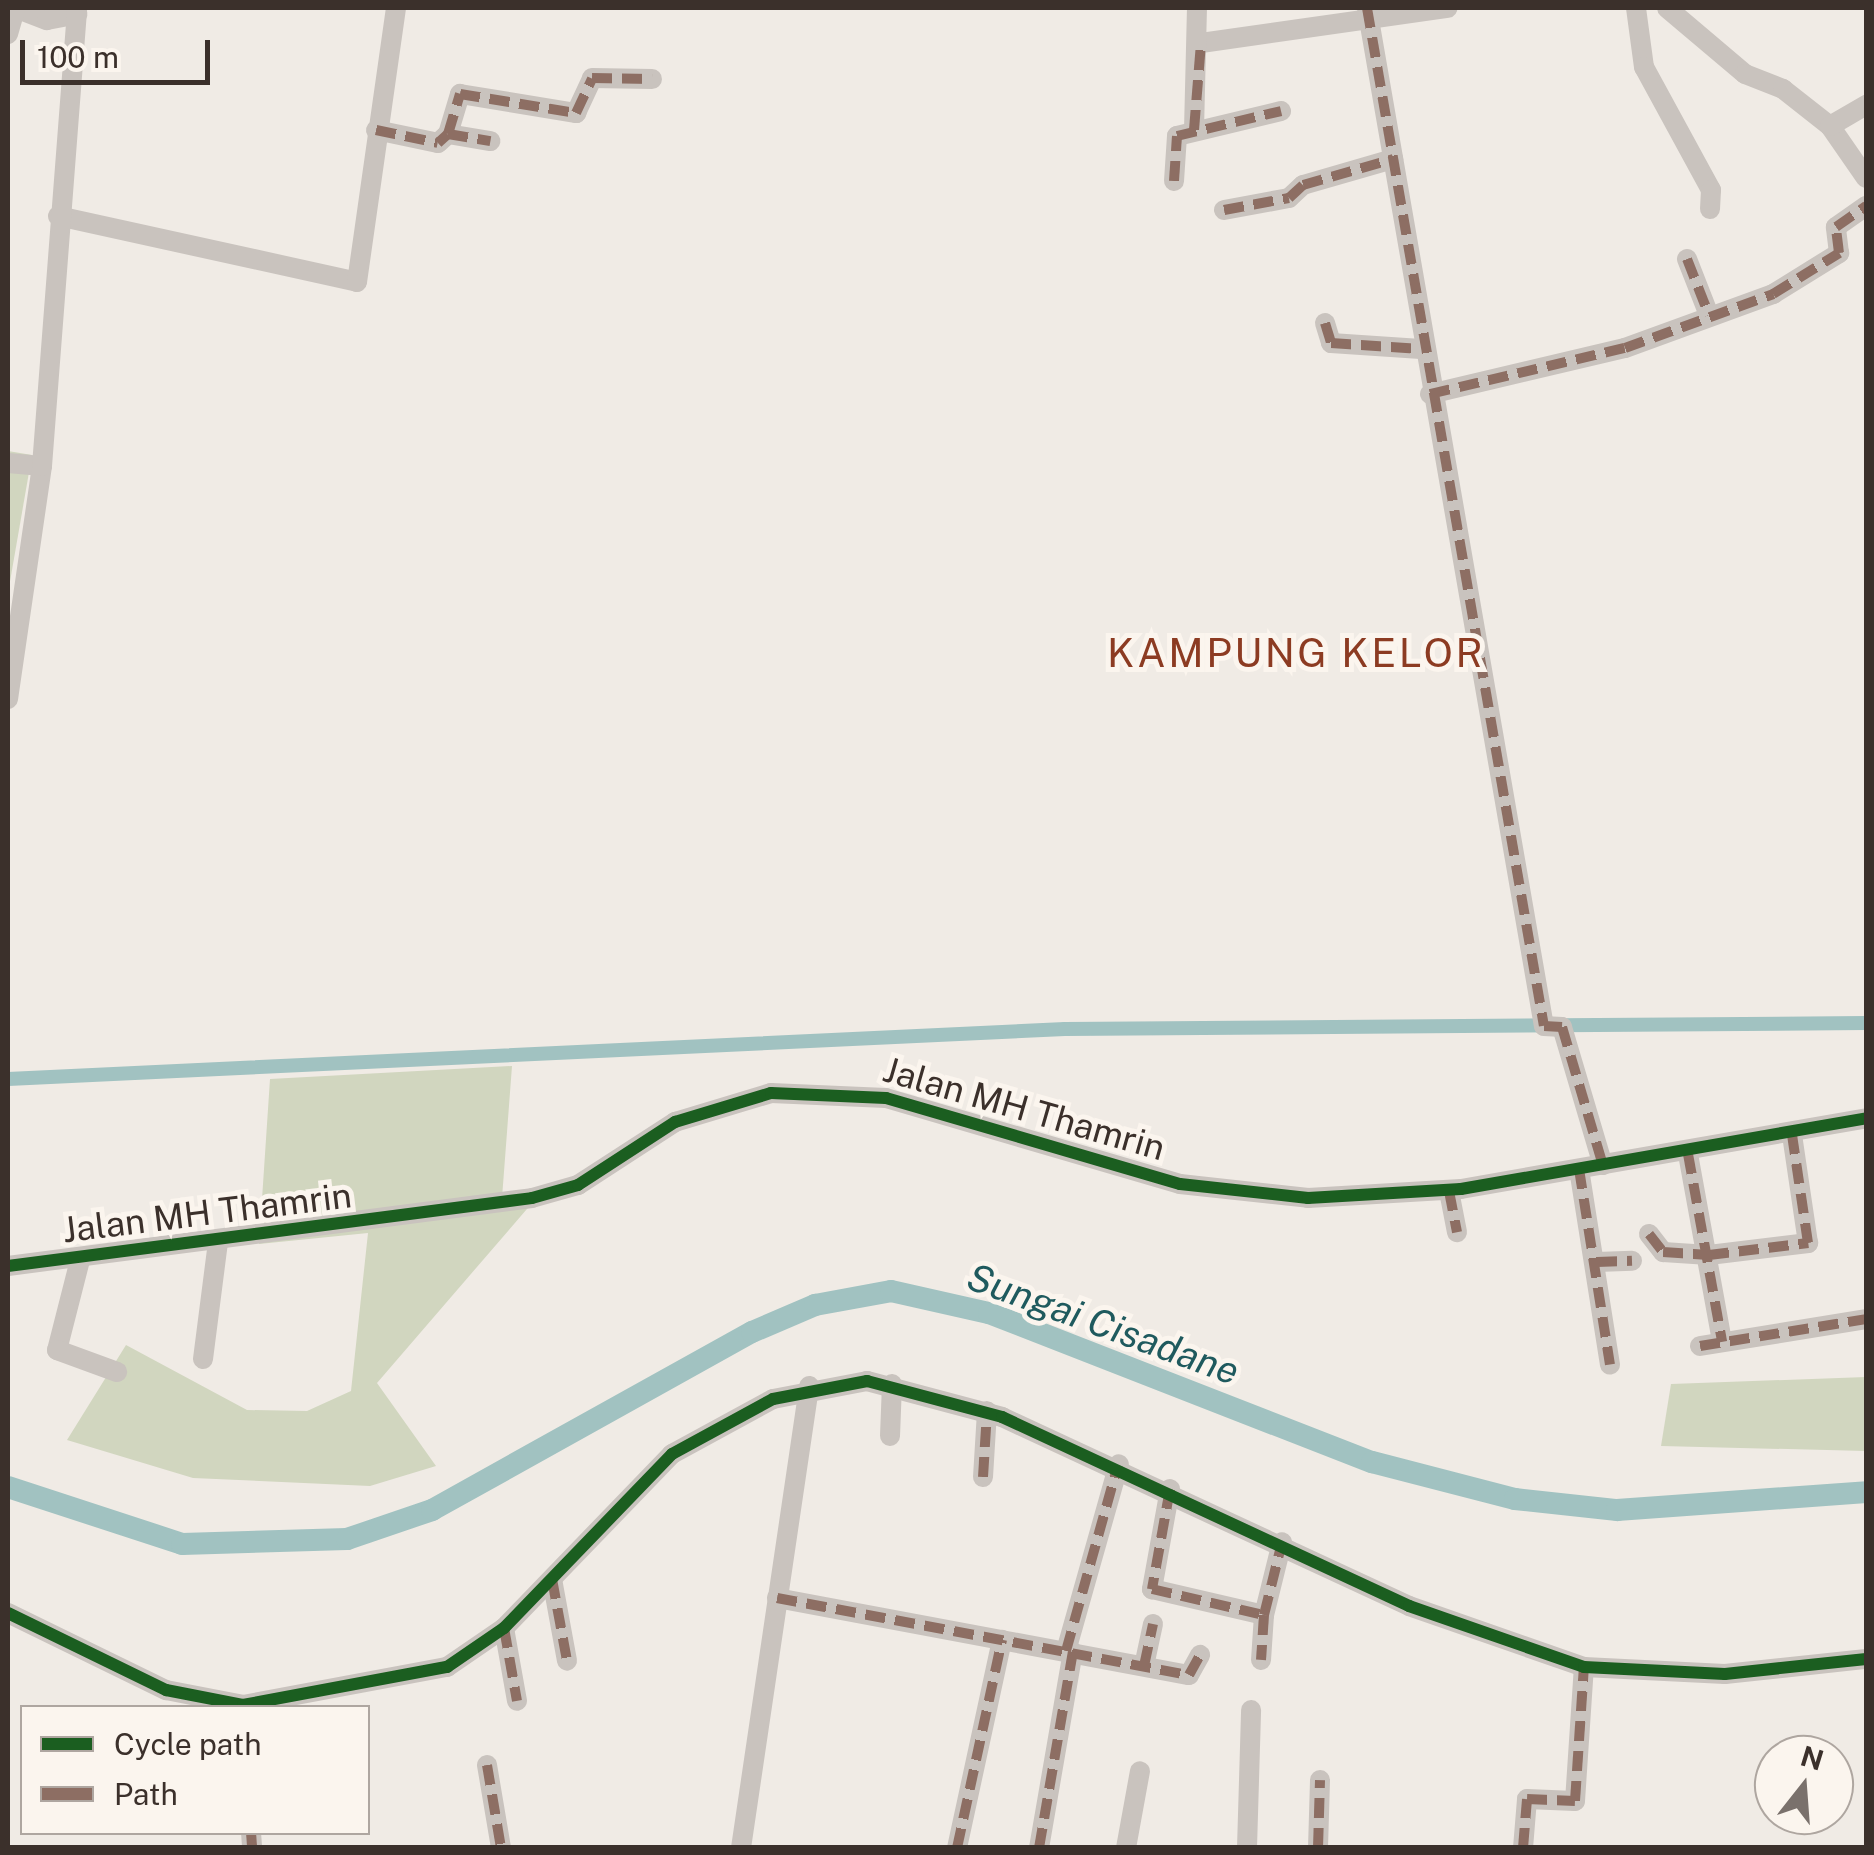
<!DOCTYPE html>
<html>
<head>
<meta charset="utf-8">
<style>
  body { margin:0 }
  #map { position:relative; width:1874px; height:1855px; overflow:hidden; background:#f0ebe5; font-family:"Public Sans",sans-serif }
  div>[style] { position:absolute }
  .green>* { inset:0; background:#d1d6bf }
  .canal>* { height:14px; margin:-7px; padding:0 7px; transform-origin:7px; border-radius:7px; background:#a1c2c1 }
  .river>* { height:22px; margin:-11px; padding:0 11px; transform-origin:11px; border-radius:11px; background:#a1c2c1 }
  .minor>* { height:20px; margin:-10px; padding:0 10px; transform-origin:10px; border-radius:10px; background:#c9c3be }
  .quiet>* { height:10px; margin-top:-5px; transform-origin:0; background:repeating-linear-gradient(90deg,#8d6e63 0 20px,transparent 0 30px) }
  .cycleway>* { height:12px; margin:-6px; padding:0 6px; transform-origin:6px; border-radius:6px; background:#1b5e20 }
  span { translate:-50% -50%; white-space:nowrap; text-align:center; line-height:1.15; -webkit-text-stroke:10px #fbf5ee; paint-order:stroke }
  .street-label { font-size:35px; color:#3b302b }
  .water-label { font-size:38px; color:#1f5a5e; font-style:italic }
  .quarter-label { font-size:40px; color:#8c3b22; letter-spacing:2.5px }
  .frame { position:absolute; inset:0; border:10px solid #3b302b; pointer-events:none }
  .legend { position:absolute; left:20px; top:1705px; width:350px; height:130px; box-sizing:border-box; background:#fbf5ee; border:2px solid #aea6a0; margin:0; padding:12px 18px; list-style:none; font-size:30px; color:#3b302b }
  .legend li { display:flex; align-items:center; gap:20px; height:50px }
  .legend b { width:50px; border:2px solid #aea6a0 }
  .north { position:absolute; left:1754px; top:1735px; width:100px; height:100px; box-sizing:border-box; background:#fbf5ee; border:2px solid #aea6a0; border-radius:50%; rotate:17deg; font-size:28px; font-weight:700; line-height:40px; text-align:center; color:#3b302b }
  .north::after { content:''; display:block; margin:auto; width:35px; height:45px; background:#7a716c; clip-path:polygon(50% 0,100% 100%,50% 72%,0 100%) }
  .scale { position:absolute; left:20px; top:40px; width:190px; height:45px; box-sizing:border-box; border:5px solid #3b302b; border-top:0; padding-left:12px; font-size:30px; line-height:35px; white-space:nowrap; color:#3b302b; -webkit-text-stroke:8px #fbf5ee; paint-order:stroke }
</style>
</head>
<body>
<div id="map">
  <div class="green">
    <div style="clip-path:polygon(8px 451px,32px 455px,8px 593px)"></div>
    <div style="clip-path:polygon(512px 1066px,502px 1198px,539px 1195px,377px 1383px,436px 1466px,370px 1486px,193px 1478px,67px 1440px,126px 1345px,247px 1410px,307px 1411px,351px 1391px,368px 1233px,259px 1244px,270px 1079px)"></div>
    <div style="clip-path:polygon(1866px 1377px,1866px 1451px,1661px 1446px,1671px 1384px)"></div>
  </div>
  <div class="canal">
    <div style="left:8px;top:1079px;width:1058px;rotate:-2.71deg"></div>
    <div style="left:1065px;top:1029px;width:801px;rotate:-0.43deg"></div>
  </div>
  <div class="river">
    <div style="left:8px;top:1487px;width:183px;rotate:18.1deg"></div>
    <div style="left:182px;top:1544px;width:165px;rotate:-1.7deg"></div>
    <div style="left:347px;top:1539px;width:90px;rotate:-18.8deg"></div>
    <div style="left:432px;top:1510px;width:366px;rotate:-29.1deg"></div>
    <div style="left:752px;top:1332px;width:69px;rotate:-23.2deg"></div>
    <div style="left:815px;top:1305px;width:77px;rotate:-10.4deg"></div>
    <div style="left:891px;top:1291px;width:100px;rotate:12.7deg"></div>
    <div style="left:989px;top:1313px;width:411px;rotate:21.3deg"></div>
    <div style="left:1372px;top:1462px;width:148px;rotate:14.5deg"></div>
    <div style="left:1515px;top:1499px;width:103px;rotate:6.2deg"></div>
    <div style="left:1617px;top:1510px;width:250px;rotate:-4.1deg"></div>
  </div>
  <div class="minor">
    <div style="left:15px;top:8px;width:34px;rotate:21deg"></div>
    <div style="left:47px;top:20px;width:31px;rotate:-11deg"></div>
    <div style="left:1367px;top:8px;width:1033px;rotate:80.14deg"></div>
    <div style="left:1544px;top:1026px;width:18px;rotate:3deg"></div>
    <div style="left:1562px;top:1027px;width:144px;rotate:73.5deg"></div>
    <div style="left:1636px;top:8px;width:60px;rotate:82.3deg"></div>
    <div style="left:1644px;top:67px;width:140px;rotate:61.4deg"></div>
    <div style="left:1711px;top:190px;width:19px;rotate:93deg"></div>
    <div style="left:1667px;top:8px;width:102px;rotate:40.2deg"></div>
    <div style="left:1745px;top:74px;width:41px;rotate:21.5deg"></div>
    <div style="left:1783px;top:89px;width:60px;rotate:38.2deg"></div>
    <div style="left:1830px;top:126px;width:63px;rotate:55.3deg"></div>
    <div style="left:8px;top:34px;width:26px;rotate:-74deg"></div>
    <div style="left:1201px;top:43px;width:249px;rotate:-8.1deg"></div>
    <div style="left:1830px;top:126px;width:42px;rotate:-30.3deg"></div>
    <div style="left:376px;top:130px;width:63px;rotate:11.8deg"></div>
    <div style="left:438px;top:143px;width:13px;rotate:-42deg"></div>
    <div style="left:448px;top:134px;width:43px;rotate:9.5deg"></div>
    <div style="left:1194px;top:130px;width:122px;rotate:-88.6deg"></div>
    <div style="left:448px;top:134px;width:42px;rotate:-73.3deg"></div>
    <div style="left:460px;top:94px;width:118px;rotate:9.3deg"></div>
    <div style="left:576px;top:113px;width:38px;rotate:-65deg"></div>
    <div style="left:592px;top:78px;width:60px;rotate:1deg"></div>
    <div style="left:1174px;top:181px;width:45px;rotate:-86.2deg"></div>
    <div style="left:1177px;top:136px;width:107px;rotate:-13.5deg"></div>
    <div style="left:1224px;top:210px;width:66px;rotate:-10.5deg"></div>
    <div style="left:1289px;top:198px;width:19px;rotate:-43deg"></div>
    <div style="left:1303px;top:185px;width:94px;rotate:-16.1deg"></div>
    <div style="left:58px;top:216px;width:306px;rotate:12.4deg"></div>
    <div style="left:357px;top:282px;width:277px;rotate:-81.9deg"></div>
    <div style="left:1687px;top:259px;width:60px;rotate:68.6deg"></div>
    <div style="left:1325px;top:323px;width:21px;rotate:73deg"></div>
    <div style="left:1331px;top:343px;width:90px;rotate:3.8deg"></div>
    <div style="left:1430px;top:394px;width:200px;rotate:-13.3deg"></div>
    <div style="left:1625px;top:348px;width:158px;rotate:-20deg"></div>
    <div style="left:1773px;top:294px;width:78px;rotate:-31.8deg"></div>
    <div style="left:1839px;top:253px;width:26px;rotate:-97deg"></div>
    <div style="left:1836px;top:227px;width:37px;rotate:-35deg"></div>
    <div style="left:8px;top:463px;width:34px;rotate:5deg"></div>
    <div style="left:8px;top:699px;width:235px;rotate:-81.7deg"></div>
    <div style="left:42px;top:466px;width:459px;rotate:-85.6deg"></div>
    <div style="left:1688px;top:1154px;width:191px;rotate:79.7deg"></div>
    <div style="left:1579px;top:1169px;width:198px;rotate:81deg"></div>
    <div style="left:1449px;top:1191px;width:42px;rotate:79deg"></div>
    <div style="left:1649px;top:1234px;width:23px;rotate:52deg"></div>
    <div style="left:1663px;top:1252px;width:46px;rotate:3.7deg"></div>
    <div style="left:1709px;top:1255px;width:100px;rotate:-6.9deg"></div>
    <div style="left:1808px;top:1243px;width:109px;rotate:-98.4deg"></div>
    <div style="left:80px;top:1260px;width:93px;rotate:104.3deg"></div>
    <div style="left:57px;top:1350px;width:64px;rotate:20.1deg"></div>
    <div style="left:1597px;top:1262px;width:35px;rotate:-2deg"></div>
    <div style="left:8px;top:1266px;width:528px;rotate:-7.39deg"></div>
    <div style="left:532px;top:1198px;width:48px;rotate:-15.8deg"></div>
    <div style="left:578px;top:1185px;width:116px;rotate:-33deg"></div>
    <div style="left:675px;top:1122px;width:100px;rotate:-16.8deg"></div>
    <div style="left:771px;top:1093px;width:115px;rotate:2.5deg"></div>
    <div style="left:886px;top:1098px;width:306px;rotate:16.3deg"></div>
    <div style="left:1180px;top:1184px;width:129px;rotate:6.2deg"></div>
    <div style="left:1308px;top:1198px;width:153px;rotate:-3.4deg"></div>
    <div style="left:1461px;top:1189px;width:411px;rotate:-9.9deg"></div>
    <div style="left:1700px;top:1346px;width:168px;rotate:-9.2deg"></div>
    <div style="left:203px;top:1359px;width:118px;rotate:-82.7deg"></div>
    <div style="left:890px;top:1436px;width:52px;rotate:-87.8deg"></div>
    <div style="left:983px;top:1477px;width:66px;rotate:-86.5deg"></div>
    <div style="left:1170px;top:1489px;width:102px;rotate:100.2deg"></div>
    <div style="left:1152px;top:1589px;width:115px;rotate:13.1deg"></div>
    <div style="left:1264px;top:1615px;width:45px;rotate:93.8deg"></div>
    <div style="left:552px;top:1579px;width:83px;rotate:79.6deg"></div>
    <div style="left:777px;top:1598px;width:419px;rotate:10.6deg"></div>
    <div style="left:1189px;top:1675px;width:23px;rotate:-61deg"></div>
    <div style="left:8px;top:1613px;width:176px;rotate:26deg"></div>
    <div style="left:166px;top:1690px;width:78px;rotate:11deg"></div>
    <div style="left:243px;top:1705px;width:208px;rotate:-10.6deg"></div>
    <div style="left:447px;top:1667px;width:69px;rotate:-34.4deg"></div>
    <div style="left:504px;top:1628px;width:242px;rotate:-46deg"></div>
    <div style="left:672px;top:1454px;width:115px;rotate:-28.6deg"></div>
    <div style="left:773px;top:1399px;width:96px;rotate:-10.8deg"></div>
    <div style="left:867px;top:1381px;width:140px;rotate:14.9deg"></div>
    <div style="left:1002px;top:1417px;width:449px;rotate:24.9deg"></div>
    <div style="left:1409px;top:1606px;width:185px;rotate:19.2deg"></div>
    <div style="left:1584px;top:1667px;width:141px;rotate:2.8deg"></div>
    <div style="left:1725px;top:1674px;width:142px;rotate:-6.1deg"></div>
    <div style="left:1264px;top:1615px;width:75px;rotate:-76.1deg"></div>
    <div style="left:504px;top:1628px;width:74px;rotate:79.9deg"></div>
    <div style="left:1066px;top:1651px;width:194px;rotate:-74.2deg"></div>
    <div style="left:1144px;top:1666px;width:43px;rotate:-77.9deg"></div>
    <div style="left:487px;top:1765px;width:84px;rotate:80.4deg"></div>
    <div style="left:251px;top:1832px;width:16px;rotate:86deg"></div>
    <div style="left:741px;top:1848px;width:467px;rotate:-81.6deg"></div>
    <div style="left:957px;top:1848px;width:213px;rotate:-77.8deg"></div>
    <div style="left:1039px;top:1848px;width:199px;rotate:-80.2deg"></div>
    <div style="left:1126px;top:1848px;width:78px;rotate:-79.7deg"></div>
    <div style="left:1247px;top:1848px;width:138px;rotate:-88.3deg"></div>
    <div style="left:1318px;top:1848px;width:68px;rotate:-88.3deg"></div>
    <div style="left:1523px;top:1848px;width:49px;rotate:-85.3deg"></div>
    <div style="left:1527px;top:1799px;width:48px;rotate:2.4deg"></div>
    <div style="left:1575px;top:1801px;width:134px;rotate:-86.2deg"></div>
  </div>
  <div class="quiet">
    <div style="left:1367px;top:8px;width:1033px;rotate:80.14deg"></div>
    <div style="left:1544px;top:1026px;width:18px;rotate:3deg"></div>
    <div style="left:1562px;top:1027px;width:144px;rotate:73.5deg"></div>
    <div style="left:376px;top:130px;width:63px;rotate:11.8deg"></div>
    <div style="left:438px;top:143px;width:13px;rotate:-42deg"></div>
    <div style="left:448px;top:134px;width:43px;rotate:9.5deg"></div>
    <div style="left:1194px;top:130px;width:87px;rotate:-85.4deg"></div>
    <div style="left:448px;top:134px;width:42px;rotate:-73.3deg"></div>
    <div style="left:460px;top:94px;width:118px;rotate:9.3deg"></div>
    <div style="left:576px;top:113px;width:38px;rotate:-65deg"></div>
    <div style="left:592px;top:78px;width:60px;rotate:1deg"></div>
    <div style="left:1174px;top:181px;width:45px;rotate:-86.2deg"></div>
    <div style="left:1177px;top:136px;width:107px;rotate:-13.5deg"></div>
    <div style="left:1224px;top:210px;width:66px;rotate:-10.5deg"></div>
    <div style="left:1289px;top:198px;width:19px;rotate:-43deg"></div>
    <div style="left:1303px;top:185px;width:94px;rotate:-16.1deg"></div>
    <div style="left:1687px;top:259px;width:60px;rotate:68.6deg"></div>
    <div style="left:1325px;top:323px;width:21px;rotate:73deg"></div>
    <div style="left:1331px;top:343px;width:90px;rotate:3.8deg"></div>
    <div style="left:1430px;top:394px;width:200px;rotate:-13.3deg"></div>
    <div style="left:1625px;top:348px;width:158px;rotate:-20deg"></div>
    <div style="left:1773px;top:294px;width:78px;rotate:-31.8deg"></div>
    <div style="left:1839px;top:253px;width:26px;rotate:-97deg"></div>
    <div style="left:1836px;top:227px;width:37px;rotate:-35deg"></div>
    <div style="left:1688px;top:1154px;width:191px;rotate:79.7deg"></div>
    <div style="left:1579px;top:1169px;width:198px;rotate:81deg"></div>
    <div style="left:1449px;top:1191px;width:42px;rotate:79deg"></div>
    <div style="left:1649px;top:1234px;width:23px;rotate:52deg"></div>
    <div style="left:1663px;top:1252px;width:46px;rotate:3.7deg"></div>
    <div style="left:1709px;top:1255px;width:100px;rotate:-6.9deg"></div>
    <div style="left:1808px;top:1243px;width:109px;rotate:-98.4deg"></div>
    <div style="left:1597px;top:1262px;width:35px;rotate:-2deg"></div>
    <div style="left:1700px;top:1346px;width:168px;rotate:-9.2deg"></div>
    <div style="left:983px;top:1477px;width:66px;rotate:-86.5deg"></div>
    <div style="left:1170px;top:1489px;width:102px;rotate:100.2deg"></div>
    <div style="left:1152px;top:1589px;width:115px;rotate:13.1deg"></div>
    <div style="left:1264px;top:1615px;width:45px;rotate:93.8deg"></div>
    <div style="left:552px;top:1579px;width:83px;rotate:79.6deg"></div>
    <div style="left:777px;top:1598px;width:419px;rotate:10.6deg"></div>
    <div style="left:1189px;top:1675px;width:23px;rotate:-61deg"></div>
    <div style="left:1264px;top:1615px;width:75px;rotate:-76.1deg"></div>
    <div style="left:504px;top:1628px;width:74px;rotate:79.9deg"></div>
    <div style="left:1066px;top:1651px;width:193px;rotate:-74.4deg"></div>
    <div style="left:1144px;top:1666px;width:43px;rotate:-77.9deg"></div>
    <div style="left:487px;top:1765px;width:84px;rotate:80.4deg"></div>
    <div style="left:251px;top:1832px;width:16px;rotate:86deg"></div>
    <div style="left:957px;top:1848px;width:213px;rotate:-77.8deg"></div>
    <div style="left:1039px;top:1848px;width:199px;rotate:-80.2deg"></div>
    <div style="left:1318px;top:1848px;width:68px;rotate:-88.3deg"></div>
    <div style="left:1523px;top:1848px;width:49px;rotate:-85.3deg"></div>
    <div style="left:1527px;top:1799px;width:48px;rotate:2.4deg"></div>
    <div style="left:1575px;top:1801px;width:134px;rotate:-86.2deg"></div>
  </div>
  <div class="cycleway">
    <div style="left:8px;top:1266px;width:528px;rotate:-7.39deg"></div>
    <div style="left:532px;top:1198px;width:48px;rotate:-15.8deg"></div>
    <div style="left:578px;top:1185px;width:116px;rotate:-33deg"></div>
    <div style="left:675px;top:1122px;width:100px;rotate:-16.8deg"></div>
    <div style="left:771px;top:1093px;width:115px;rotate:2.5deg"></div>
    <div style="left:886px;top:1098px;width:306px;rotate:16.3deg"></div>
    <div style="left:1180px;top:1184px;width:129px;rotate:6.2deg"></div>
    <div style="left:1308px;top:1198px;width:153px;rotate:-3.4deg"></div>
    <div style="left:1461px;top:1189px;width:411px;rotate:-9.9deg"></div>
    <div style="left:8px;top:1613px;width:176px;rotate:26deg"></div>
    <div style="left:166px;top:1690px;width:78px;rotate:11deg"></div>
    <div style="left:243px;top:1705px;width:208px;rotate:-10.6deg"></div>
    <div style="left:447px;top:1667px;width:69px;rotate:-34.4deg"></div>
    <div style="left:504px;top:1628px;width:242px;rotate:-46deg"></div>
    <div style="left:672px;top:1454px;width:115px;rotate:-28.6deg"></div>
    <div style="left:773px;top:1399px;width:96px;rotate:-10.8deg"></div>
    <div style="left:867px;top:1381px;width:140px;rotate:14.9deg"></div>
    <div style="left:1002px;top:1417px;width:449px;rotate:24.9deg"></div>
    <div style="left:1409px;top:1606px;width:185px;rotate:19.2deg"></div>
    <div style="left:1584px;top:1667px;width:141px;rotate:2.8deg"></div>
    <div style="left:1725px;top:1674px;width:142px;rotate:-6.1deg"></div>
  </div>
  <div class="street-label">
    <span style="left:1024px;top:1109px;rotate:16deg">Jalan MH Thamrin</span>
    <span style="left:207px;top:1213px;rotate:-7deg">Jalan MH Thamrin</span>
  </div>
  <div class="water-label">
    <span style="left:1103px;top:1324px;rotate:20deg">Sungai Cisadane</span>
  </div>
  <div class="quarter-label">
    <span style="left:1296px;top:653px">KAMPUNG KELOR</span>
  </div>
  <div class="frame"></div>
  <ul class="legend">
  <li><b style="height:12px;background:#1b5e20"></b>Cycle path</li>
  <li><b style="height:12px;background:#8d6e63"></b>Path</li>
  </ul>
  <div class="north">N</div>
  <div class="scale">100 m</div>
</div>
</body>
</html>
